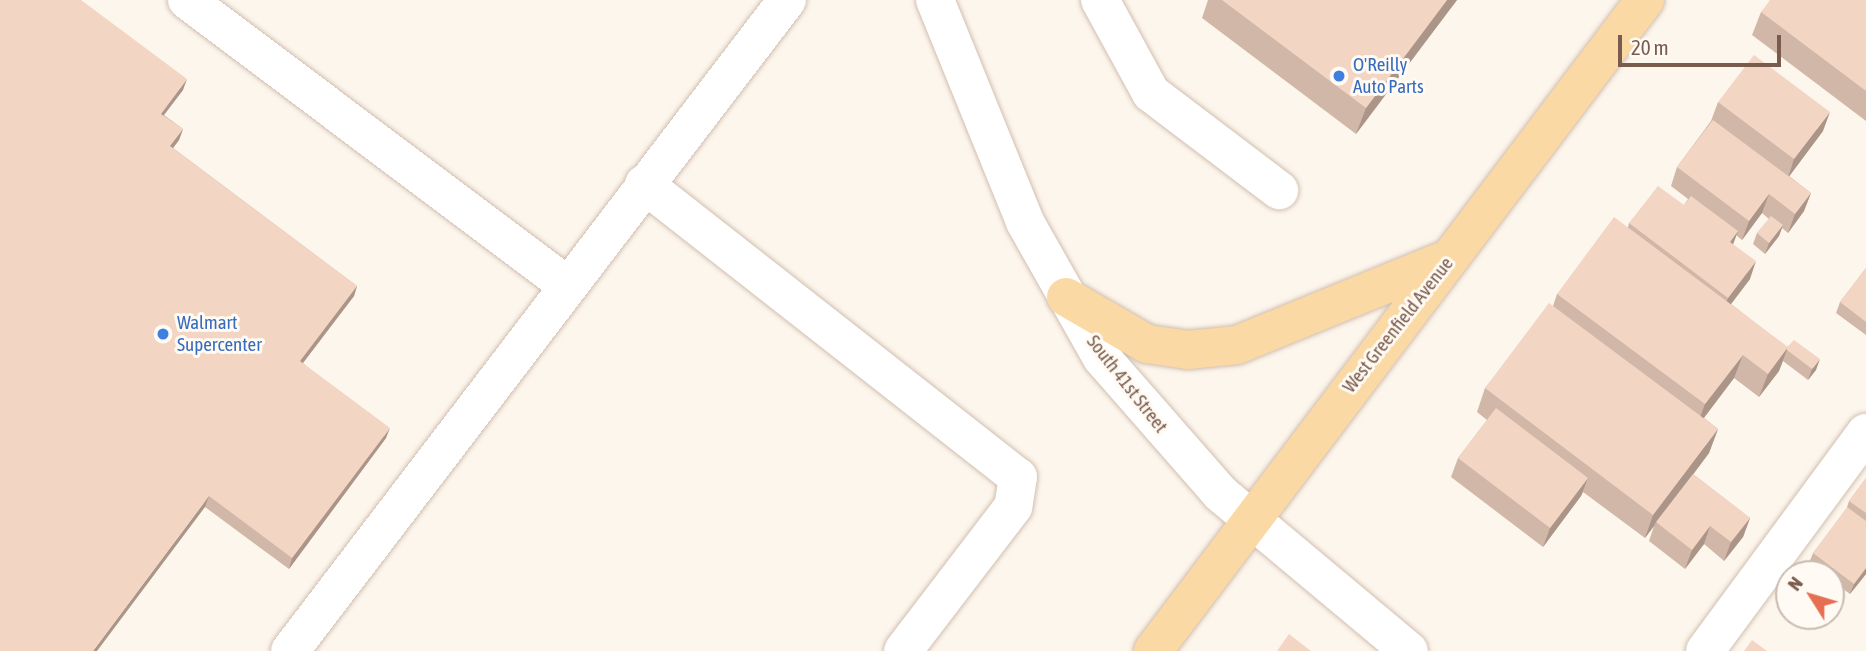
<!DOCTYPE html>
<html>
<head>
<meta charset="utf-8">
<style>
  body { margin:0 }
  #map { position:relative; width:1866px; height:651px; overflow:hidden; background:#fdf6ec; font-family:"Asap Condensed",sans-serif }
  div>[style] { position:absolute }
  .roads { filter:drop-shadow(0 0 2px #d1beb0) drop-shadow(0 0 2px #d1beb0) }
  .minor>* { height:38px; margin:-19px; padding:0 19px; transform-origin:19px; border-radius:19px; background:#fff }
  .major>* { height:38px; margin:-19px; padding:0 19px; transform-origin:19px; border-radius:19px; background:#fbd9a5 }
  .wall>* { inset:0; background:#d1b7a8 }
  .shaded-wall>* { inset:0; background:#aa9588 }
  .building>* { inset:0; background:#f3d5c3 }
  .dots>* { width:19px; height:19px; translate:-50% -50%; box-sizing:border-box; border:4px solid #fffaf3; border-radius:50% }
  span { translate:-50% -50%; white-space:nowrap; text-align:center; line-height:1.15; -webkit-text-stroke:6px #fffaf3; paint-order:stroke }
  .shop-label { font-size:19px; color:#366cbe }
  .left { translate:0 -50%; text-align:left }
  .street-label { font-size:19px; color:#7a5c4d }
  .north { position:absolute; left:1775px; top:560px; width:70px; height:70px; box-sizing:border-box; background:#fffaf3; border:2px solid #cabbb1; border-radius:50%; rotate:307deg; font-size:19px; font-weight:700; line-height:28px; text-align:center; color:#7a5c4d }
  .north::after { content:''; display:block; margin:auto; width:24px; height:32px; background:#e76f51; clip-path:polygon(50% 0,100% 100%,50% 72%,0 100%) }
  .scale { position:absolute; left:1618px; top:35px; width:163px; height:32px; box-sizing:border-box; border:4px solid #7a5c4d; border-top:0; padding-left:9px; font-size:21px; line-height:24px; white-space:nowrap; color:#7a5c4d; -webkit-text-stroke:5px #fffaf3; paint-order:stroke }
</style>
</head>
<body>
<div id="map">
  <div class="roads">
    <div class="minor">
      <div style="left:187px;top:0;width:475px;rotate:36.9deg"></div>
      <div style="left:935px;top:0;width:240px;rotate:67.9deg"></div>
      <div style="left:1025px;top:222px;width:156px;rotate:60.5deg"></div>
      <div style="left:1102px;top:358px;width:179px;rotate:48.8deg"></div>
      <div style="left:1220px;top:493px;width:246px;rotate:39.9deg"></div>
      <div style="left:1100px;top:0;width:106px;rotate:61.3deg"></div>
      <div style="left:1151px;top:93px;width:161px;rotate:37.2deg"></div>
      <div style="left:644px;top:184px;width:475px;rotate:38.1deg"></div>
      <div style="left:1018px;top:477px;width:30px;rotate:99deg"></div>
      <div style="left:1013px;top:507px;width:181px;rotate:127.4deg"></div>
      <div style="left:290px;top:651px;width:819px;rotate:-52.64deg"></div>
      <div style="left:1705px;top:651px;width:271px;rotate:-53.6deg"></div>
    </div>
    <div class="major">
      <div style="left:1066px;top:297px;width:94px;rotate:30.1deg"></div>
      <div style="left:1147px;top:344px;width:41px;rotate:8.3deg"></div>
      <div style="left:1188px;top:350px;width:49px;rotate:-5.8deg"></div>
      <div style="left:1237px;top:345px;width:228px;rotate:-22.2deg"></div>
      <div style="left:1153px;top:651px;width:816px;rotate:-52.92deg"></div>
    </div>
  </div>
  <div class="wall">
    <div style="clip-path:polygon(0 0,183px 90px,164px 115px,183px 129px,179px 140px,173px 148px,357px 286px,354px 296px,303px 363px,386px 438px,289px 569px,205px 507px)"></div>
    <div style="clip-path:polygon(1208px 0,1457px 0,1356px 134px,1202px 18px)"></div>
    <div style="clip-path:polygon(1866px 0,1866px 121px,1752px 35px,1761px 12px)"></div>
    <div style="clip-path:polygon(1718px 102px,1823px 131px,1789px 176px,1811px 193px,1804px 211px,1788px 233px,1782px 228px,1779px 236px,1765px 254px,1753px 244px,1757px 233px,1769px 219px,1762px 213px,1742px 240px,1736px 235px,1733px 244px,1750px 279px,1731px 304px,1816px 370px,1808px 380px,1783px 361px,1779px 371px,1759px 397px,1734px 378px,1704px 418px,1718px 429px,1709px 453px,1693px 474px,1750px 518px,1743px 537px,1724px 561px,1704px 544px,1685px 569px,1649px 541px,1654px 526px,1645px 538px,1583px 492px,1581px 496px,1543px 547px,1451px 477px,1458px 458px,1487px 420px,1477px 412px,1485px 388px,1553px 306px,1557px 294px,1628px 227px,1629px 223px,1684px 205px,1688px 199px,1671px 186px,1677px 167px,1711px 121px)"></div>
    <div style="clip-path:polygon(1866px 268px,1866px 335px,1836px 313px,1840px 302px)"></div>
    <div style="clip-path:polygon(1866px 478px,1866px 574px,1850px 594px,1831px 580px,1831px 574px,1823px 574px,1809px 563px,1813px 553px,1846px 510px,1849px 501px)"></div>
  </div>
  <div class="shaded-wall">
    <div style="clip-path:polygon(1447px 0,1457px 0,1356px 134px,1366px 108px)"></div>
    <div style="clip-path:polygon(187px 79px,183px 90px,157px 124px,161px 114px)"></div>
    <div style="clip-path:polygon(1830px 112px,1823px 131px,1788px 178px,1794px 159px)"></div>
    <div style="clip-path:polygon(183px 129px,179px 140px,166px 157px,170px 146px)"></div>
    <div style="clip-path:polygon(1811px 193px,1804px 211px,1788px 233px,1795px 214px)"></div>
    <div style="clip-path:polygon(1769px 194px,1762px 213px,1742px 240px,1749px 221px)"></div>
    <div style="clip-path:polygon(1783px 225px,1779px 236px,1765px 254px,1769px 243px)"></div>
    <div style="clip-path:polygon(1738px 231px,1731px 250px,1730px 242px)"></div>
    <div style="clip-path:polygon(1756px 261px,1750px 279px,1722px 316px,1728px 298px)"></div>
    <div style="clip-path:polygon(357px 286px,354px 296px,296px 372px,300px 361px)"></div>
    <div style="clip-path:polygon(1788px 347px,1779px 371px,1759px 397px,1768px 374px)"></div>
    <div style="clip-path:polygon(1743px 355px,1734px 378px,1696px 428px,1705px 404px)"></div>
    <div style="clip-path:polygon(1820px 359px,1816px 370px,1808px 380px,1812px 369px)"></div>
    <div style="clip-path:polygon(390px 428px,386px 438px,289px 569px,292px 558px)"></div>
    <div style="clip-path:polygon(1718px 429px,1709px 453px,1657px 523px,1656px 522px,1654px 526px,1645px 538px,1653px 515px)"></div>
    <div style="clip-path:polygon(1588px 478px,1581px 496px,1543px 547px,1550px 528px)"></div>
    <div style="clip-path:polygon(209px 496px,205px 507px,97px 651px,93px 651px)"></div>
    <div style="clip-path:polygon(1750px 518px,1743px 537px,1724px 561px,1731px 542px)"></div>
    <div style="clip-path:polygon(1710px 526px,1704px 544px,1685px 569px,1692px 550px)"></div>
    <div style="clip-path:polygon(1866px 568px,1866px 574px,1850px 594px,1854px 584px)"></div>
  </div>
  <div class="building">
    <div style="clip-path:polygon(0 0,81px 0,187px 79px,161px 114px,183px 129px,170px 146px,357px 286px,300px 361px,390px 428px,292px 558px,209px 496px,93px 651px,0 651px)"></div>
    <div style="clip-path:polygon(1222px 0,1447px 0,1366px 108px)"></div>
    <div style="clip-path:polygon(1770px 0,1866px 0,1866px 91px,1761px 12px)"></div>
    <div style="clip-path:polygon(1754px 55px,1830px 112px,1794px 159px,1718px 102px)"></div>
    <div style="clip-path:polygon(1713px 120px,1811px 193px,1795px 214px,1769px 194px,1749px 221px,1677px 167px)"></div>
    <div style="clip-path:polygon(1658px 186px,1684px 205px,1691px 196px,1738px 231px,1730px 242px,1756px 261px,1728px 298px,1629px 223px)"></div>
    <div style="clip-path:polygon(1771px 216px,1783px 225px,1769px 243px,1757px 233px)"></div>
    <div style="clip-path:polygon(1614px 217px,1788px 347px,1768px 374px,1743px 355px,1705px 404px,1557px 294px)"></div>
    <div style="clip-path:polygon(1866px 268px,1866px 322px,1840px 302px)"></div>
    <div style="clip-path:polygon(1549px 303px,1718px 429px,1653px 515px,1485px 388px)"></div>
    <div style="clip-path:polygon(1794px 340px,1820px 359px,1812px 369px,1787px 350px,1787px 347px)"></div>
    <div style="clip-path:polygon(1496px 408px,1588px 478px,1550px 528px,1458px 458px)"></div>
    <div style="clip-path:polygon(1693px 474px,1750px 518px,1731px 542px,1710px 526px,1692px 550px,1656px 522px)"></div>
    <div style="clip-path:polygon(1866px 478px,1866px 513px,1849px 501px)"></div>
    <div style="clip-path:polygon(1847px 507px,1866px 521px,1866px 568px,1854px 584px,1813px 553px)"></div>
    <div style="clip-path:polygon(1289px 634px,1311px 651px,1277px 651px)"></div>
    <div style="clip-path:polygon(1752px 640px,1767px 651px,1744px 651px)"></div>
  </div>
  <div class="dots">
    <div style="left:1339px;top:76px;background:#3f7fe0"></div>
    <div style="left:163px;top:334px;background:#3f7fe0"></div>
  </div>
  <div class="shop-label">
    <span class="left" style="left:1353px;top:76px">O'Reilly<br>Auto Parts</span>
    <span class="left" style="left:177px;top:334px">Walmart<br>Supercenter</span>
  </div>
  <div class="street-label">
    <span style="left:1398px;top:325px;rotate:-52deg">West Greenfield Avenue</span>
    <span style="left:1127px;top:384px;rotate:52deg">South 41st Street</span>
  </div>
  <div class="north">N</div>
  <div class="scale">20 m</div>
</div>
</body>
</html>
